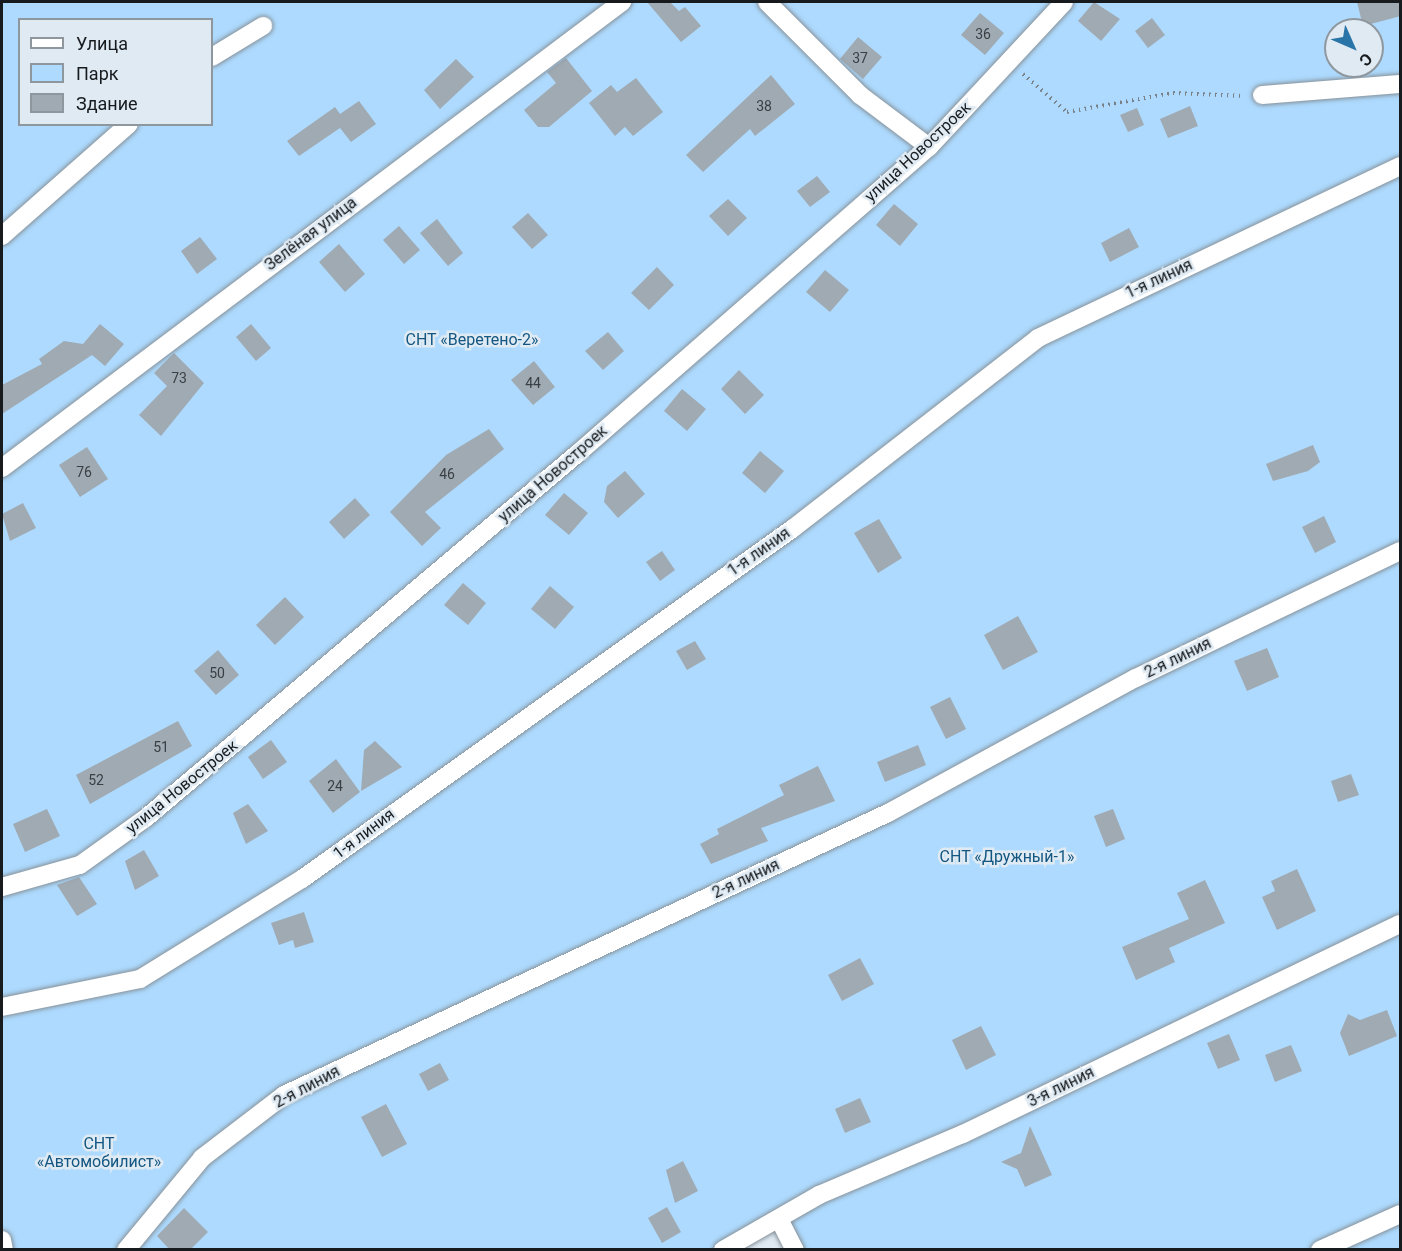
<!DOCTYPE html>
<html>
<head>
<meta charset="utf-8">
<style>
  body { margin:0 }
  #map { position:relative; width:1402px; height:1251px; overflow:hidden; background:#dfeaf3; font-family:Roboto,sans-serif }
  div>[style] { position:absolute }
  .green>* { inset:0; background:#addafe }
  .building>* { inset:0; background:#a0aab3 }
  .path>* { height:4px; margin-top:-2px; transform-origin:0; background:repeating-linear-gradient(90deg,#798187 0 1.5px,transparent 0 6px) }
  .roads { filter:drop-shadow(0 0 2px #87929a) drop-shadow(0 0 2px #87929a) }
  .street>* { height:18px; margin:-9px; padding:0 9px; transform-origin:9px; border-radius:9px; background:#fff }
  span { translate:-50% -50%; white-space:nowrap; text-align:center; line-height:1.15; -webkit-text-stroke:5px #dfeaf3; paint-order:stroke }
  .number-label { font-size:14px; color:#393f43 }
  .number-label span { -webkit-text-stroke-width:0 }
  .street-label { font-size:16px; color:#171b1e }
  .park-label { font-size:16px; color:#125681 }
  .frame { position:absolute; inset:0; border:3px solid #171b1e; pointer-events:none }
  .legend { position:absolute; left:18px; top:18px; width:195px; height:108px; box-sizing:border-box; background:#dfeaf3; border:2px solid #8f979e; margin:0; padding:8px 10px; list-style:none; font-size:18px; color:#171b1e }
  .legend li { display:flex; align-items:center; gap:12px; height:30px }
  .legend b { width:30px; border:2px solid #8f979e }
  .north { position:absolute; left:1324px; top:18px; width:60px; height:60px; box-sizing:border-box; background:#dfeaf3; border:2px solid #8f979e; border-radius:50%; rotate:135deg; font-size:16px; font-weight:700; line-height:24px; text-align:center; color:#171b1e }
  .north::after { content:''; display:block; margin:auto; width:21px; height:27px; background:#2a75a8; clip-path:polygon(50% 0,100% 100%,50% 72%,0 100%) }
</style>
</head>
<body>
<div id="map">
  <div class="green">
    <div style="clip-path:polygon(evenodd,2px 2px,1400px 2px,1400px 1249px,795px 1250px,780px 1221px,723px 1250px,2px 1250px,2px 2px,20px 20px,212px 20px,212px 124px,20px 124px,20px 20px,2px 2px,1336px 30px,1372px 30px,1372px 66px,1336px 66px,1336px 30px)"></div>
  </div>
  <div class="building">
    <div style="clip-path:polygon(647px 2px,670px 2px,679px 11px,685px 7px,701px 26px,681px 42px)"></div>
    <div style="clip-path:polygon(1094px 2px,1120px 19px,1101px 41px,1078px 21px)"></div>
    <div style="clip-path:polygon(1357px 2px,1401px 2px,1401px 16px,1363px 26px)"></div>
    <div style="clip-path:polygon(980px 13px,1004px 33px,985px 55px,961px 35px)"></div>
    <div style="clip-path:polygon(1152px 18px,1165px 35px,1148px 48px,1135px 31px)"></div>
    <div style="clip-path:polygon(858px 37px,882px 57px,863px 79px,840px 59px)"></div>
    <div style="clip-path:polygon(566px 58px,592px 91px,549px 127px,538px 127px,524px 110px,556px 83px,547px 72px)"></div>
    <div style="clip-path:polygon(456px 59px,474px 77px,440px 109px,424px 90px)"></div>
    <div style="clip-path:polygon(771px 75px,795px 104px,755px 136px,750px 129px,703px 172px,686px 155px)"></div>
    <div style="clip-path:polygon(636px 78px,663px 112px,633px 136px,625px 127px,615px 136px,589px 103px,611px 85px,617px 92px)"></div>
    <div style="clip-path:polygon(359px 101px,376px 124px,351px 142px,340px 128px,299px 156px,287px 141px,335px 107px,340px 114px)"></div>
    <div style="clip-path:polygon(1190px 106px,1198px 126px,1168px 138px,1160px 119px)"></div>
    <div style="clip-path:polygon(1137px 108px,1144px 125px,1128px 132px,1120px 115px)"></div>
    <div style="clip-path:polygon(817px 176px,830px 192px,810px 207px,797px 191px)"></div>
    <div style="clip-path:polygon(728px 199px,747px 218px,728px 236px,709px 216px)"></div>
    <div style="clip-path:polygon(894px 204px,918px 224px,900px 246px,876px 225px)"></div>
    <div style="clip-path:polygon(528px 213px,548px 235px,532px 249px,512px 227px)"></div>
    <div style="clip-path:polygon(437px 219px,463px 253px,448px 266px,420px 233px)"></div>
    <div style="clip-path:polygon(399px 226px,420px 250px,404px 264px,383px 240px)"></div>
    <div style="clip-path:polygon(1129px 228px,1139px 247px,1110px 262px,1101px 243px)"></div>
    <div style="clip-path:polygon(200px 237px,217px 259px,197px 274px,181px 251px)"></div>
    <div style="clip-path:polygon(339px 244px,365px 274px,345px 292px,319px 262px)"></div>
    <div style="clip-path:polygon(657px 267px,674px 285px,649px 310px,631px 293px)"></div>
    <div style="clip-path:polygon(825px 270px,849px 290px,830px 312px,806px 292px)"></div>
    <div style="clip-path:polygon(100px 324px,124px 344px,105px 366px,92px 355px,2px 414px,2px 385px,42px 364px,39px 359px,64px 341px,83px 344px)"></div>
    <div style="clip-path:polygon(251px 324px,271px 348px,256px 361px,236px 337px)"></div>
    <div style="clip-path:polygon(608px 332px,624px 351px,603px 370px,585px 351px)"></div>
    <div style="clip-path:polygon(174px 353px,204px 383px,161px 436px,139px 415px,167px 386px,154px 373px)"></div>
    <div style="clip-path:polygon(534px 361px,555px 387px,533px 405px,511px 380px)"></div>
    <div style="clip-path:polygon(739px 370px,764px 395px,745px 414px,721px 389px)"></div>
    <div style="clip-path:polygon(682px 389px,706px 409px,687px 431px,664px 411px)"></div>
    <div style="clip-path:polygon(489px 429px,504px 449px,425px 512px,441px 528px,422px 546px,390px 512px,446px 455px)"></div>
    <div style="clip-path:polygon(1313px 445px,1320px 462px,1308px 471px,1273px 481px,1266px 464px)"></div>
    <div style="clip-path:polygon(87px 447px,108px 479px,80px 497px,59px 465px)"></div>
    <div style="clip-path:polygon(760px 451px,784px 471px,765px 493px,742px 473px)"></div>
    <div style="clip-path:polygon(625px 471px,645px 494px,618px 518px,604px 502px,607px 486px)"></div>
    <div style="clip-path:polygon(564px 493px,588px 513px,569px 535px,545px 515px)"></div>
    <div style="clip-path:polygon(355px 498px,370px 515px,344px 539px,329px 522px)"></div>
    <div style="clip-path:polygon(23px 503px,36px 528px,10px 541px,2px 514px)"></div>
    <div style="clip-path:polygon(1324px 516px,1336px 542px,1315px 553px,1302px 527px)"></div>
    <div style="clip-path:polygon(879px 519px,902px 558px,878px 573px,854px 533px)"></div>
    <div style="clip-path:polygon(662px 551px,675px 570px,660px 581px,646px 562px)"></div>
    <div style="clip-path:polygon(463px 583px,486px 603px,468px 625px,444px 605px)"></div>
    <div style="clip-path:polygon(550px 586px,574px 607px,555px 629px,531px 609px)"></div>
    <div style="clip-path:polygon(285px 597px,304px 617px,275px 645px,256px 625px)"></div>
    <div style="clip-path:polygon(1018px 616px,1038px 652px,1003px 670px,984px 635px)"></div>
    <div style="clip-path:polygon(695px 641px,706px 659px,687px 670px,676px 651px)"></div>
    <div style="clip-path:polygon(1267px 648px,1279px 677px,1247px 691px,1234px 661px)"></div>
    <div style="clip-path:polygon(218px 650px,239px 675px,216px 695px,194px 671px)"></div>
    <div style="clip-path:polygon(950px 697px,966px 729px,946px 739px,930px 707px)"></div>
    <div style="clip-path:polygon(178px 721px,192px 746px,90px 804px,76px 775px)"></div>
    <div style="clip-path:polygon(271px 740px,287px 762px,263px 779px,248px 757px)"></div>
    <div style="clip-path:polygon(375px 741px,402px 767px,361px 791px,364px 750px)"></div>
    <div style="clip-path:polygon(918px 745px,926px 765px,885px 782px,877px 762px)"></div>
    <div style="clip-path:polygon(336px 759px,360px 792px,333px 813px,309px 781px)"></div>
    <div style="clip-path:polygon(818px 766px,835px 801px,761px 828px,768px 841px,711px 864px,700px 844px,719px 834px,717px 829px,784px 795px,779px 785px)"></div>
    <div style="clip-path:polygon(1351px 774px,1359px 795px,1338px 802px,1331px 781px)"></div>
    <div style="clip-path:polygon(248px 804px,268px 831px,246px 844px,233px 813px)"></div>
    <div style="clip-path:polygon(47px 809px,60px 836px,25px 852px,13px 824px)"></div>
    <div style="clip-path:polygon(1113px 809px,1125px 839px,1106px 847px,1094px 816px)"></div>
    <div style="clip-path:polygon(144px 850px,159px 876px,135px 890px,125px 861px)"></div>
    <div style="clip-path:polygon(1297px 869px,1316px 911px,1277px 930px,1262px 897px,1275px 891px,1271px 881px)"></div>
    <div style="clip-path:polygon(79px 877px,97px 904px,77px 916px,57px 885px)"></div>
    <div style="clip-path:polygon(1205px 880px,1225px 923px,1169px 948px,1175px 962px,1136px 980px,1122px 947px,1189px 919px,1177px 893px)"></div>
    <div style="clip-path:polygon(304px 912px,314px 942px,295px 948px,293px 940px,279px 945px,271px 923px)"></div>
    <div style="clip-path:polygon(860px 958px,874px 984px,842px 1001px,828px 975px)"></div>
    <div style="clip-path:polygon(1387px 1010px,1397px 1036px,1349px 1056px,1340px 1033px,1348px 1014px,1360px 1020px)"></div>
    <div style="clip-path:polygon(981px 1026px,996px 1055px,966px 1070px,952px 1040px)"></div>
    <div style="clip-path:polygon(1229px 1034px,1240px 1060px,1218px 1069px,1207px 1043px)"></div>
    <div style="clip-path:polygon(1291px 1045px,1302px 1071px,1275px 1082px,1265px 1055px)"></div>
    <div style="clip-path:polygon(440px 1063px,449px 1080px,428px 1091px,419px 1074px)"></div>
    <div style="clip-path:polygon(860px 1098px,871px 1122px,845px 1133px,835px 1109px)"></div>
    <div style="clip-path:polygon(386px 1104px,407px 1144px,382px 1157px,361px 1117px)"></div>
    <div style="clip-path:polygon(1030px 1126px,1052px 1175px,1025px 1187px,1017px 1169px,1001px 1162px,1021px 1153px)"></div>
    <div style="clip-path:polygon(683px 1161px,698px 1191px,675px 1203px,666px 1170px)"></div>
    <div style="clip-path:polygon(667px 1207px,681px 1232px,662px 1243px,648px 1218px)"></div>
    <div style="clip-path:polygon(184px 1208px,208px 1232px,190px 1250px,170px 1250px,157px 1236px)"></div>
  </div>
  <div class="path">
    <div style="left:1023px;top:74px;width:58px;rotate:40.8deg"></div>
    <div style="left:1067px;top:112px;width:108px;rotate:-10.2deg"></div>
    <div style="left:1173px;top:93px;width:70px;rotate:2.5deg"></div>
  </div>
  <div class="roads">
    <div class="street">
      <div style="left:767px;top:2px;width:132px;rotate:45deg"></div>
      <div style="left:860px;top:95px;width:86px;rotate:37deg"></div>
      <div style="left:212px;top:57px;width:60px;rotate:-31.3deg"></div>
      <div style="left:1262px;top:95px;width:138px;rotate:-4.6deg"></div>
      <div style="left:2px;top:236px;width:169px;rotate:-41.4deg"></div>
      <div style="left:2px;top:468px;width:776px;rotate:-36.93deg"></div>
      <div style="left:2px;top:887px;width:81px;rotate:-15.8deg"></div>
      <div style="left:80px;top:865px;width:82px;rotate:-35.6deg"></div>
      <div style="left:147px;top:817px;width:563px;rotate:-40.17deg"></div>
      <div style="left:577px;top:454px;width:467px;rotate:-41.1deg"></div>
      <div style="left:929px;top:147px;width:198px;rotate:-47deg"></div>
      <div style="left:2px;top:1007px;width:141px;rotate:-11.5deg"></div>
      <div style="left:140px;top:979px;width:190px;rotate:-31.7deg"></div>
      <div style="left:302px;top:879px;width:602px;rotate:-35.54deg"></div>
      <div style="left:792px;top:529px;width:311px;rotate:-37.8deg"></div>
      <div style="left:1038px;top:338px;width:401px;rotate:-25.4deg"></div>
      <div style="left:780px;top:1221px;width:33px;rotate:63deg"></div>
      <div style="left:2px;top:1240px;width:10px;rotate:79deg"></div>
      <div style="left:126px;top:1250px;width:119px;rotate:-50.4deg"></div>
      <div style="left:202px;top:1158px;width:103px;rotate:-37.5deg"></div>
      <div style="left:284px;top:1095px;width:667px;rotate:-25.03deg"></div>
      <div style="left:888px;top:813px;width:282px;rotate:-28.6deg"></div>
      <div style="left:1136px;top:678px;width:293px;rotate:-25.7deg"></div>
      <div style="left:723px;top:1250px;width:111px;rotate:-29.8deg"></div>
      <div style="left:819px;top:1195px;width:156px;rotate:-23deg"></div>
      <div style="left:963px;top:1134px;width:485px;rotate:-25.7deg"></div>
      <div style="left:1320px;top:1250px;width:88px;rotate:-24.2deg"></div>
    </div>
  </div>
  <div class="number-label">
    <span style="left:983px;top:34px">36</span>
    <span style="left:860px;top:58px">37</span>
    <span style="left:764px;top:106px">38</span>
    <span style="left:179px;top:378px">73</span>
    <span style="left:533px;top:383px">44</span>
    <span style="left:84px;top:472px">76</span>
    <span style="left:447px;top:474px">46</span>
    <span style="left:217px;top:673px">50</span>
    <span style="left:161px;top:747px">51</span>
    <span style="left:96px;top:780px">52</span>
    <span style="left:335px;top:786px">24</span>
  </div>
  <div class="street-label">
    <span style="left:918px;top:152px;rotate:-43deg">улица Новостроек</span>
    <span style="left:311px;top:234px;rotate:-37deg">Зелёная улица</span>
    <span style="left:1159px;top:279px;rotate:-25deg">1-я линия</span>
    <span style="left:553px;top:474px;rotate:-41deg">улица Новостроек</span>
    <span style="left:759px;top:552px;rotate:-35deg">1-я линия</span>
    <span style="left:1178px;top:658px;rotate:-26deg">2-я линия</span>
    <span style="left:182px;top:787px;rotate:-39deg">улица Новостроек</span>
    <span style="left:364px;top:834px;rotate:-37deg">1-я линия</span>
    <span style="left:746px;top:879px;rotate:-25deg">2-я линия</span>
    <span style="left:307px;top:1087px;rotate:-28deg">2-я линия</span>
    <span style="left:1061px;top:1087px;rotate:-26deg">3-я линия</span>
  </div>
  <div class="park-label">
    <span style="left:472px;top:340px">СНТ «Веретено-2»</span>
    <span style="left:1007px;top:857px">СНТ «Дружный-1»</span>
    <span style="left:99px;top:1153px">СНТ<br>«Автомобилист»</span>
  </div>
  <div class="frame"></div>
  <ul class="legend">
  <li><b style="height:8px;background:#fff"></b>Улица</li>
  <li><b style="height:16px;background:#addafe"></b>Парк</li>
  <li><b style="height:16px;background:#a0aab3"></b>Здание</li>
  </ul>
  <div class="north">С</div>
</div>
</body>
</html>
